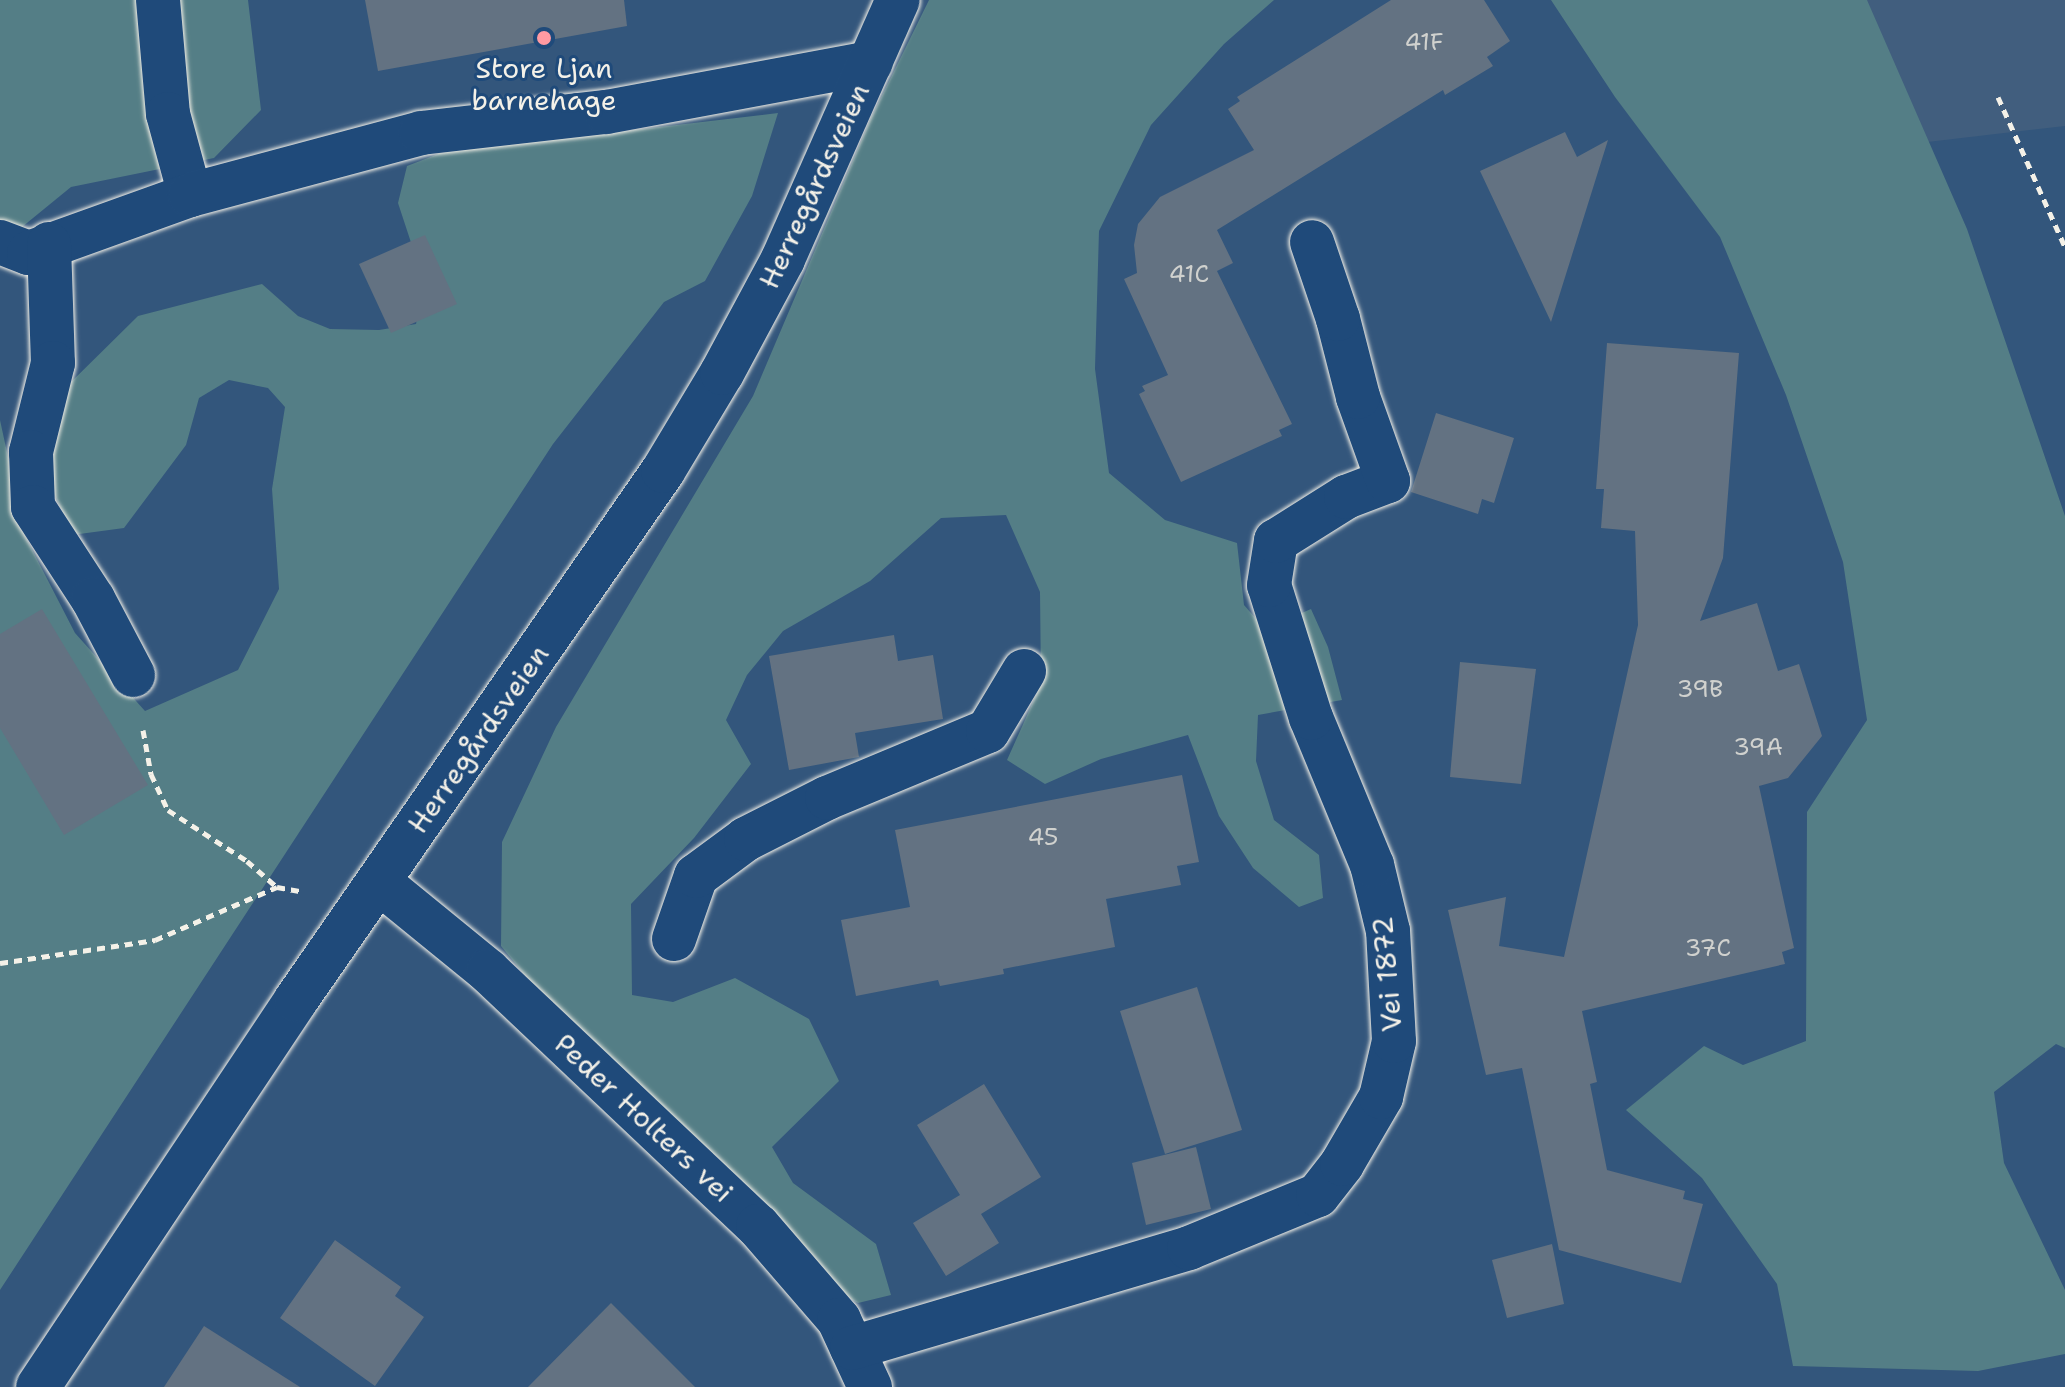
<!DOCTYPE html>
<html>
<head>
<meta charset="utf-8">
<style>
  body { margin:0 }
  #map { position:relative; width:2065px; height:1387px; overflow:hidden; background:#33567c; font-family:"Shantell Sans",sans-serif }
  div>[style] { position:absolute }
  .built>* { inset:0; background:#415e7e }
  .green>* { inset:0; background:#547e86 }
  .building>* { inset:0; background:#637282 }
  .path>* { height:5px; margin-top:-2.5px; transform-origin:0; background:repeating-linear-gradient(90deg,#f4f1e8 0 8px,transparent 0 14px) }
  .roads { filter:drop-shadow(0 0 2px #f4f1e8) drop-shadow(0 0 2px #f4f1e8) }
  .minor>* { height:44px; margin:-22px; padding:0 22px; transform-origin:22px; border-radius:22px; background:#1f4a7a }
  .dots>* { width:22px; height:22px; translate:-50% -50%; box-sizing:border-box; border:4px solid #1f4a7a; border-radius:50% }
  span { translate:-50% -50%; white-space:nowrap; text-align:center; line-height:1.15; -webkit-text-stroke:6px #1f4a7a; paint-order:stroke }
  .number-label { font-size:24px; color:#d0d1ce }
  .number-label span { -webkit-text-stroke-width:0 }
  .poi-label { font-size:28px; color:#f4f1e8 }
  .street-label { font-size:28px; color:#f4f1e8 }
</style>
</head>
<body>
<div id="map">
  <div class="built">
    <div style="clip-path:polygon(1821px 0,2065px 0,2065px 126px,1876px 148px)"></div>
  </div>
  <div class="green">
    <div style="clip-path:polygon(0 0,248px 0,261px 110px,214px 158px,71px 187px,11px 236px,0 240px)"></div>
    <div style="clip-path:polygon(929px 0,1274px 0,1224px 44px,1151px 125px,1099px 231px,1095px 369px,1109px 473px,1165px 520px,1237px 543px,1244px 605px,1265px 629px,1311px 609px,1328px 647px,1342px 700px,1258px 715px,1256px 761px,1274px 820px,1319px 855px,1323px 898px,1299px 907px,1253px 868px,1219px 816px,1188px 735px,1101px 759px,1045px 784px,1007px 760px,1041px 684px,1040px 592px,1006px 515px,941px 518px,870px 581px,783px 631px,747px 675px,726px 720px,751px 764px,694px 838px,631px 904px,632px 995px,673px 1002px,735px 978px,809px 1019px,839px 1081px,772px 1147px,793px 1183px,876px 1244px,891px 1295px,858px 1303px,818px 1281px,560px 1018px,501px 946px,502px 842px,556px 727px,753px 396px,871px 118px)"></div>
    <div style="clip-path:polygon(1551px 0,1867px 0,1967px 229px,2065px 516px,2065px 1048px,2056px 1044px,1994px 1092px,2004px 1163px,2065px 1290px,2065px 1354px,1978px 1371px,1793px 1366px,1777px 1284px,1702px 1178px,1626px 1110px,1704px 1046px,1743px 1065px,1806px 1041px,1807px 812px,1867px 720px,1843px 562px,1786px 395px,1720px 237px,1615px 97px)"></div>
    <div style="clip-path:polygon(778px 113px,752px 196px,705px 281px,664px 302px,553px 444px,0 1290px,0 420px,25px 536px,75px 633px,145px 711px,238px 670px,279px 589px,272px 489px,285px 407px,268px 388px,229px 380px,199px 398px,186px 445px,124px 528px,72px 535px,46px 474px,62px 391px,138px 316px,262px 284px,298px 316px,330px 329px,379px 330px,416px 324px,424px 282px,398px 203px,407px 166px,459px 146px,574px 137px)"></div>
  </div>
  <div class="building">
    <div style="clip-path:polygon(365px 0,624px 0,627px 26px,378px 71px)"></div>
    <div style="clip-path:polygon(1391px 0,1484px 0,1510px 41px,1487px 57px,1493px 66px,1445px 95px,1443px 90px,1217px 230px,1233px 263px,1217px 271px,1292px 424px,1279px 430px,1282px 436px,1181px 482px,1139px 394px,1145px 391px,1142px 386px,1168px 375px,1124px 279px,1137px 273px,1134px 245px,1138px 224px,1160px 197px,1254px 150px,1228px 109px,1240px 101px,1237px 97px)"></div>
    <div style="clip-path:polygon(1565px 132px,1577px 157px,1608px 140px,1551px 322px,1480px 171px)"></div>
    <div style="clip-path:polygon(425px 235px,457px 304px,391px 333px,359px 264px)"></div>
    <div style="clip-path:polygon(1607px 343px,1739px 353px,1723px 558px,1700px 621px,1757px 603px,1778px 671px,1799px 664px,1822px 736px,1788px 778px,1759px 786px,1794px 948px,1782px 952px,1785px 964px,1582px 1011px,1597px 1082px,1590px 1084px,1607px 1170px,1685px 1191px,1683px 1199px,1703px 1204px,1681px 1283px,1559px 1250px,1522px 1068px,1486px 1075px,1448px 910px,1506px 897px,1499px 946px,1564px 957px,1638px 625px,1635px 531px,1601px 528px,1604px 489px,1596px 489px)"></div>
    <div style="clip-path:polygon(1436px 413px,1514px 438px,1494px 503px,1482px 499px,1478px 514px,1411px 492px)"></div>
    <div style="clip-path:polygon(42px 609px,148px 785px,64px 835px,0 728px,0 634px)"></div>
    <div style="clip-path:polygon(894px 635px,898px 661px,933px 655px,943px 719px,855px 733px,859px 757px,789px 770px,769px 656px)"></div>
    <div style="clip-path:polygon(1460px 662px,1536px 669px,1521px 784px,1450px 777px)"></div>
    <div style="clip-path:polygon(1182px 775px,1199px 862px,1177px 866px,1181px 885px,1106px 899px,1115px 947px,1003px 969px,1004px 974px,940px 986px,938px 980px,856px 996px,841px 920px,910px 907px,895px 830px)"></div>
    <div style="clip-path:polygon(1197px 987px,1242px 1130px,1165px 1154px,1120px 1011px)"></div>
    <div style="clip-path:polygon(984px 1084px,1041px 1177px,981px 1214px,999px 1243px,946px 1276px,913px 1223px,960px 1195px,917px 1125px)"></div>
    <div style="clip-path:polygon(1196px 1147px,1211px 1209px,1146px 1225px,1132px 1163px)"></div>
    <div style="clip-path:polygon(335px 1240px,401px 1287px,395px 1296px,424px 1317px,375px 1386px,280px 1318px)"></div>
    <div style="clip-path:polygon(1552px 1244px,1564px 1304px,1507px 1318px,1492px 1260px)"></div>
    <div style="clip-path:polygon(611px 1303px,695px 1387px,528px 1387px)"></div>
    <div style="clip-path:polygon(204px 1326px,300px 1387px,164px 1387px)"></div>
  </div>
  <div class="path">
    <div style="left:1998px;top:97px;width:164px;rotate:65.9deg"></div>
    <div style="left:143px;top:730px;width:45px;rotate:79.7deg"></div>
    <div style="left:151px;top:774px;width:40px;rotate:65deg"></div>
    <div style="left:168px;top:810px;width:94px;rotate:32.8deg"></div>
    <div style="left:247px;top:861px;width:40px;rotate:41deg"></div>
    <div style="left:0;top:963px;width:157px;rotate:-8.4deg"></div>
    <div style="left:155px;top:940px;width:133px;rotate:-23.5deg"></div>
    <div style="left:277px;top:887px;width:27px;rotate:10deg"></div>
  </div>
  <div class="roads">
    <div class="minor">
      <div style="left:158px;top:0;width:114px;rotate:85deg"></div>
      <div style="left:168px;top:114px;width:84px;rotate:74.8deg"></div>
      <div style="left:0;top:242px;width:31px;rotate:21deg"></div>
      <div style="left:29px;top:253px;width:171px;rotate:-19.8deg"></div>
      <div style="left:190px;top:195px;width:239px;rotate:-15deg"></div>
      <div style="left:421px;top:133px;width:186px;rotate:-6.5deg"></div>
      <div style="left:606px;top:112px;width:269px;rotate:-10.5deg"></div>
      <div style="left:49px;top:244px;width:119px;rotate:88.1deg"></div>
      <div style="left:53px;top:363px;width:92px;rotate:103.9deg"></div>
      <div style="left:31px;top:452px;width:55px;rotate:87.9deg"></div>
      <div style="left:33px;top:507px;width:110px;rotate:56.9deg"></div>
      <div style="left:93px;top:599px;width:86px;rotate:62.2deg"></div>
      <div style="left:379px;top:882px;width:141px;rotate:39.2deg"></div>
      <div style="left:488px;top:971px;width:371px;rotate:43.4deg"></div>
      <div style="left:758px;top:1226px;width:124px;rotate:49.2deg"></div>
      <div style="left:839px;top:1320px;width:74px;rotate:65.2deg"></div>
      <div style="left:674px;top:939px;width:67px;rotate:-70.8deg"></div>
      <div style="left:696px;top:876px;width:62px;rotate:-36.5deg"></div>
      <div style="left:746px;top:839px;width:91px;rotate:-26.8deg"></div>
      <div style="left:827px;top:798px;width:174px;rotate:-22.6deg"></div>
      <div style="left:988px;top:731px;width:70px;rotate:-59deg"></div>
      <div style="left:852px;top:1348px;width:352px;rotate:-16.5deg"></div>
      <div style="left:1189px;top:1248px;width:139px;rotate:-22.3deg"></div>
      <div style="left:1318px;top:1195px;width:39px;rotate:-52deg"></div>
      <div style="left:1342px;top:1164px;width:78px;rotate:-59.8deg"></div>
      <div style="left:1381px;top:1097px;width:57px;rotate:-76.9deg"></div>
      <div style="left:1394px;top:1041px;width:110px;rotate:-93.1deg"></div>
      <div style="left:1388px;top:931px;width:68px;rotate:-103.6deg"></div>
      <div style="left:1372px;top:865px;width:159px;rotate:-112.5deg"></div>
      <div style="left:1311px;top:718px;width:139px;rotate:-107.5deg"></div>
      <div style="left:1269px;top:585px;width:45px;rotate:-81deg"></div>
      <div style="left:1276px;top:541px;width:83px;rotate:-32.2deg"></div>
      <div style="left:1346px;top:497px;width:45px;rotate:-20.9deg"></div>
      <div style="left:1388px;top:481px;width:89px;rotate:-109.7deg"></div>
      <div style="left:1358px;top:397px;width:81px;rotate:-104.4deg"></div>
      <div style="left:1338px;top:319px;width:81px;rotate:-108.7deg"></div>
      <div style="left:38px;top:1387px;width:465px;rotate:-56.3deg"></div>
      <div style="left:296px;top:1000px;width:644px;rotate:-55.25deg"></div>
      <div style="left:663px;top:471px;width:114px;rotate:-59deg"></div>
      <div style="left:722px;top:373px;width:129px;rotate:-61.8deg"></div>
      <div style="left:783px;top:259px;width:283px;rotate:-66.1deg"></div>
    </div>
  </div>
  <div class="dots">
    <div style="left:544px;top:38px;background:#ff9aa2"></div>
  </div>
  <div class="number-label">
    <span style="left:1424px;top:43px">41F</span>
    <span style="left:1189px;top:275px">41C</span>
    <span style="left:1700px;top:690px">39B</span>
    <span style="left:1758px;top:748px">39A</span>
    <span style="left:1043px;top:838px">45</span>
    <span style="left:1708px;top:949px">37C</span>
  </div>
  <div class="poi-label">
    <span style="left:544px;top:84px">Store Ljan<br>barnehage</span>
  </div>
  <div class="street-label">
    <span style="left:814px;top:186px;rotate:-65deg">Herregårdsveien</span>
    <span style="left:478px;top:739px;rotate:-55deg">Herregårdsveien</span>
    <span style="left:1387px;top:974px;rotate:-95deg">Vei 1872</span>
    <span style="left:644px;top:1118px;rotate:43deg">Peder Holters vei</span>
  </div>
</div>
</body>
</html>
